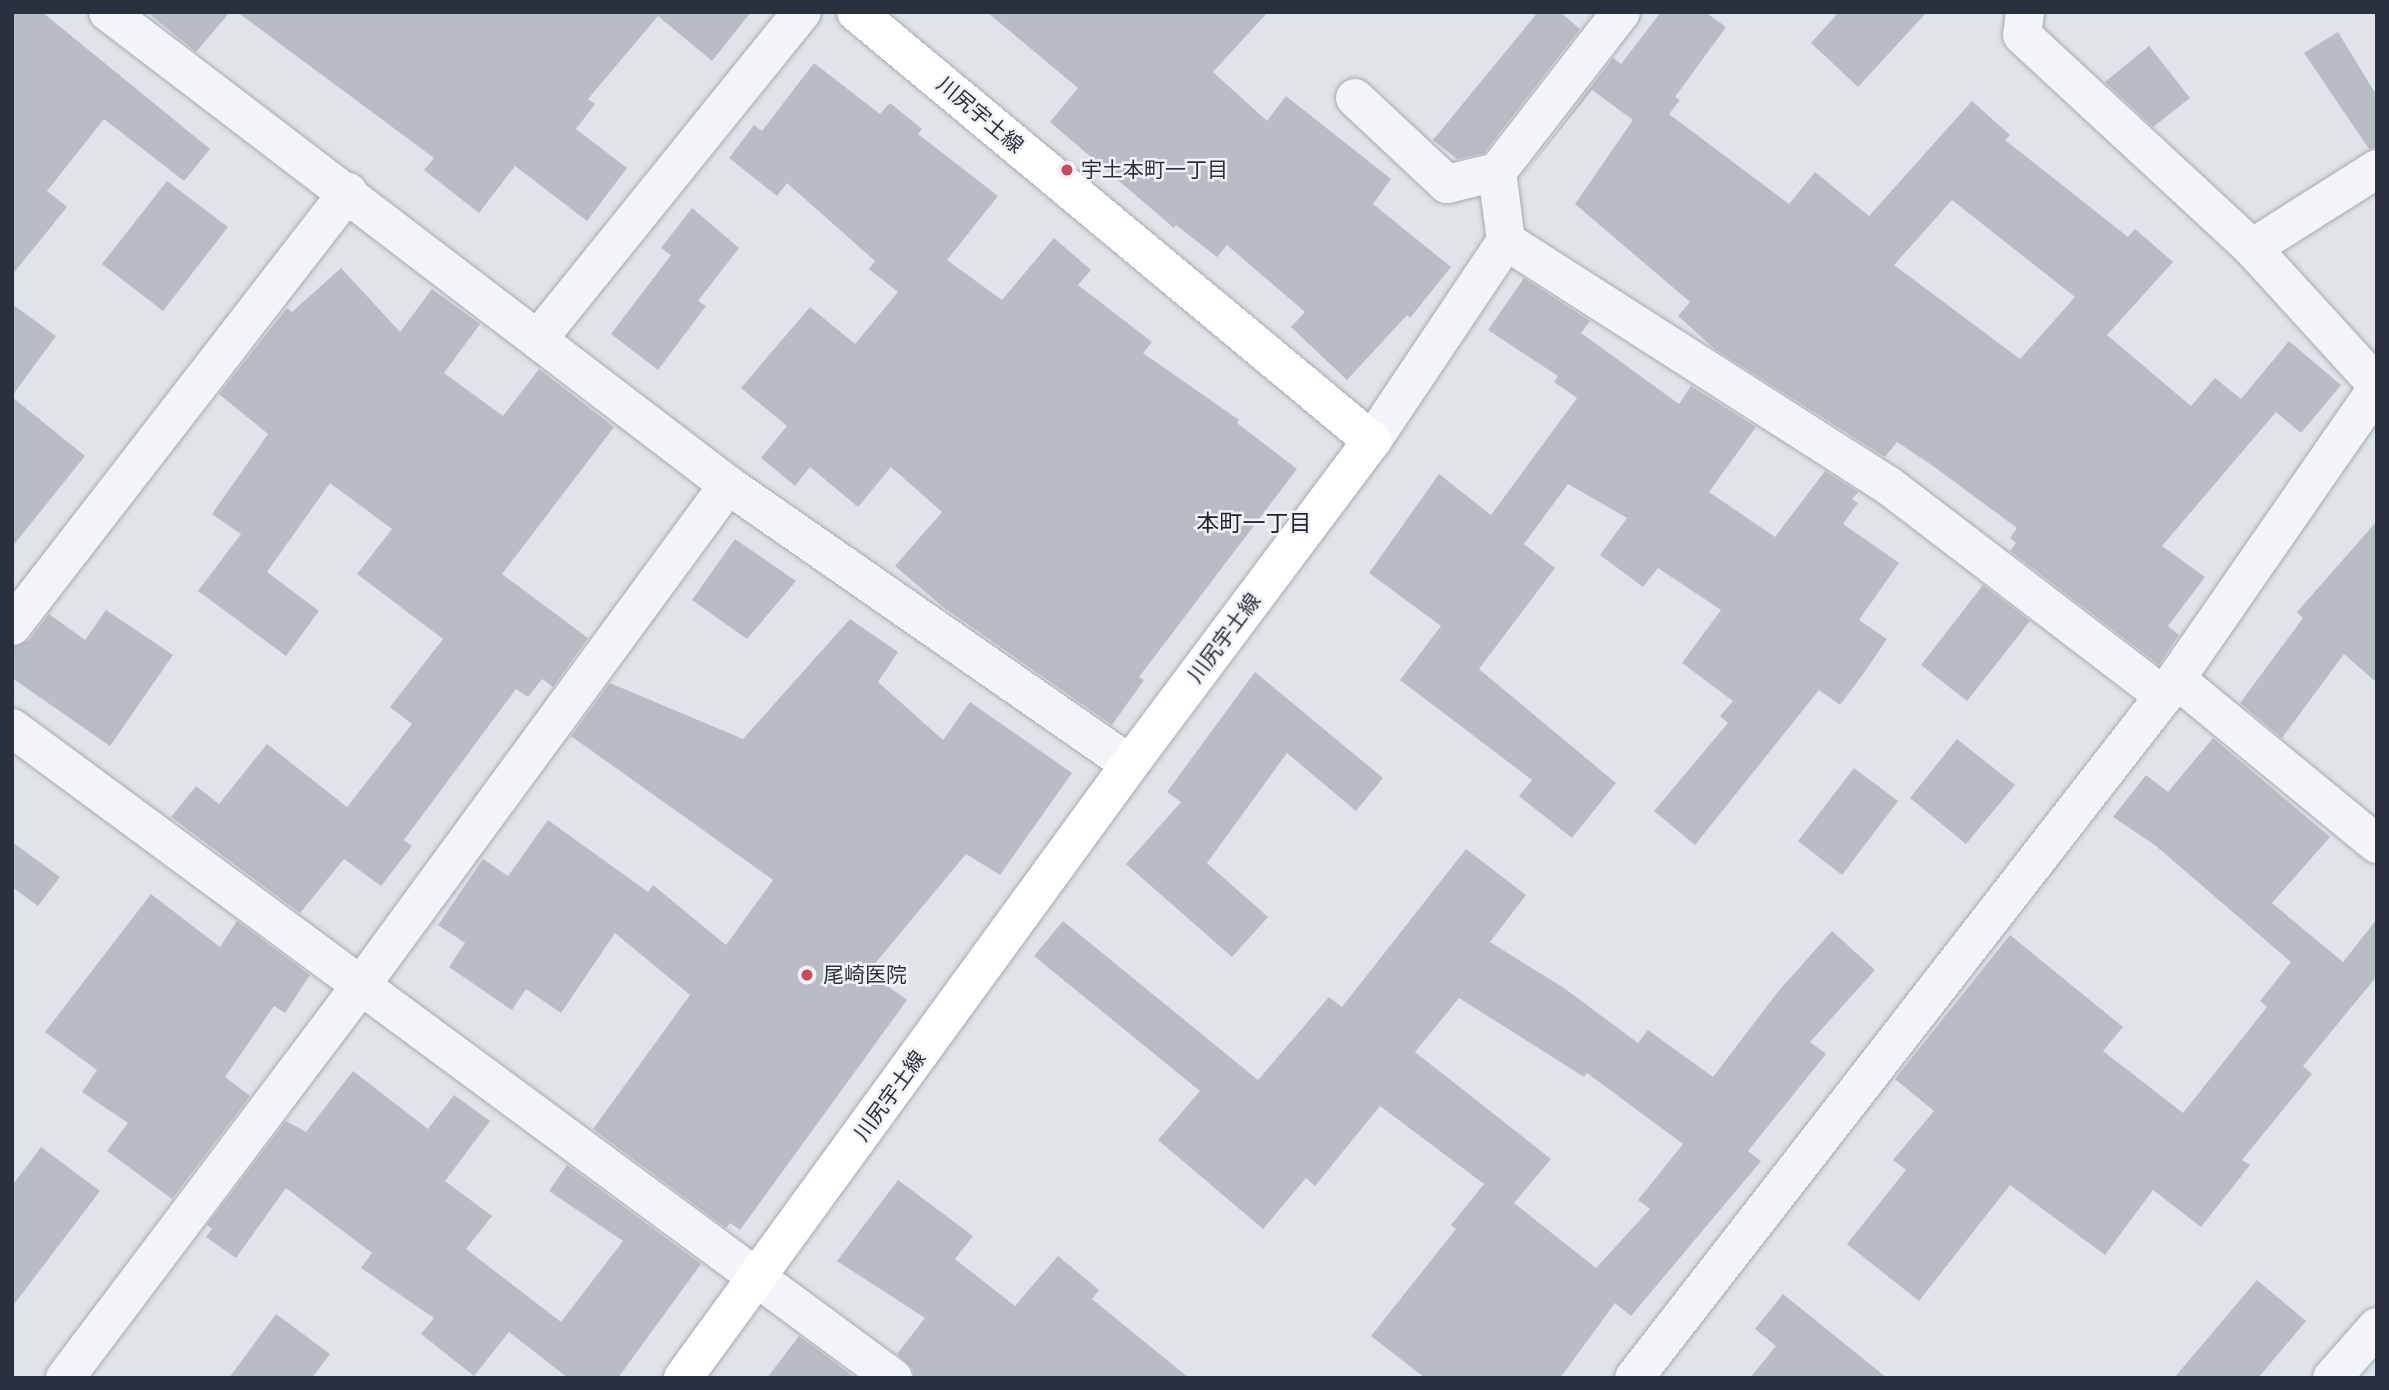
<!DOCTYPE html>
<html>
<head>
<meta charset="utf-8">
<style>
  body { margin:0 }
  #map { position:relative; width:2389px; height:1390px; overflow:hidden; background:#e0e4e9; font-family:Poppins,"Noto Sans JP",sans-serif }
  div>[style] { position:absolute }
  .building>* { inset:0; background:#b8bdc5 }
  .roads { filter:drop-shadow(0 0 2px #a5abb3) drop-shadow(0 0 2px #a5abb3) }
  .street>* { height:38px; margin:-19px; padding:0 19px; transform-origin:19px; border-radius:19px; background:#f3f4f7 }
  .secondary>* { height:38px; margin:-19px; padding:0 19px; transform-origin:19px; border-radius:19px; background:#fff }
  .dots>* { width:19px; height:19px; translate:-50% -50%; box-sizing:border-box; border:4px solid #f0f3f6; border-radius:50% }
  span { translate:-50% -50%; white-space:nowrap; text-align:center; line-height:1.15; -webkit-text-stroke:5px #f0f3f6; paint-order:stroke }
  .street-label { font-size:21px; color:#293140 }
  .poi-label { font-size:21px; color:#293140 }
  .left { translate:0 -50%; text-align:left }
  .neighbourhood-label { font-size:23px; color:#1c2331 }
  .frame { position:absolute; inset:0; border:14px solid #293140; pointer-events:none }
</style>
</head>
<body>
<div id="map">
  <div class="building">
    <div style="clip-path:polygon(12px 12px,42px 12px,210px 149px,184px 181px,104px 119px,47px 191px,67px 207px,12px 275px)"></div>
    <div style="clip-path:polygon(147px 12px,230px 12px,196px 52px)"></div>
    <div style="clip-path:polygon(237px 12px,751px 12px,712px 61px,658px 16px,588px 99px,595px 104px,576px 129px,627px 168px,587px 221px,515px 166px,479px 213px,424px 170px,434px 158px)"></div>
    <div style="clip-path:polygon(987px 12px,1268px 12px,1213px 72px,1267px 121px,1286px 96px,1391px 179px,1373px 204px,1451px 267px,1410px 318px,1407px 315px,1347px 380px,1291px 327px,1305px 312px,1227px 245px,1217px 257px,1176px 225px,1174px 228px,1050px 122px,1078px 88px)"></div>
    <div style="clip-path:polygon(1538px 12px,1560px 12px,1580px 29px,1484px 153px,1457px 159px,1433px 140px)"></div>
    <div style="clip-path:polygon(evenodd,1661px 12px,1705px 12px,1726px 27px,1675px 97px,1680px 100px,1669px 114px,1789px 204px,1815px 172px,1869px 216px,1972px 101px,2010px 135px,2005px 140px,2128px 237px,2135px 229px,2173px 262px,2107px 335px,2191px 406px,2215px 378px,2241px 399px,2289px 341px,2341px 385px,2301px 433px,2276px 412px,2162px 546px,2205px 577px,2168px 626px,2179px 635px,2159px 665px,2010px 551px,2016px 543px,2010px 538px,2017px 528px,1933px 466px,1897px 442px,1885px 457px,1716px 350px,1678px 316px,1690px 302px,1575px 204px,1633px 120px,1592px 90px,1520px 180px,1613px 58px,1621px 64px,1661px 12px,1952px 200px,2075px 297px,2020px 359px,1894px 265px,1952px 200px)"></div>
    <div style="clip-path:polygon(1839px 12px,1927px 12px,1858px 87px,1811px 43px)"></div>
    <div style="clip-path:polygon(2338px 32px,2377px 96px,2377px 147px,2369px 149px,2304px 53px)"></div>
    <div style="clip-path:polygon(2149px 46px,2190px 98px,2153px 127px,2105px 82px)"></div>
    <div style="clip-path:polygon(814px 63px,880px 114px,890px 103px,922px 129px,918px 134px,998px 196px,947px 260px,1002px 300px,1054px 238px,1091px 270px,1078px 285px,1152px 342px,1143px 353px,1239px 420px,1237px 423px,1297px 469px,1139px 677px,1144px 680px,1112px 725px,943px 607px,895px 566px,942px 512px,891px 467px,858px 507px,810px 467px,795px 486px,761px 458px,787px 426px,741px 388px,810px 307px,855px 344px,898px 292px,869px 269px,875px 261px,787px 183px,777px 196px,729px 158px,754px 125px,762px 131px)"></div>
    <div style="clip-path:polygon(167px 181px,228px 227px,163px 311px,102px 264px)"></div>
    <div style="clip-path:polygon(692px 208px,739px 248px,698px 301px,706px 306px,658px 370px,611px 334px,671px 255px,661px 248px)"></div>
    <div style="clip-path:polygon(341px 268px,400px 332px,432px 289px,480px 324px,444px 373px,503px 416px,539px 369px,614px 427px,502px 574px,588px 638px,553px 687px,542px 679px,528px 697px,516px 689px,404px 840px,412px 846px,381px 886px,344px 859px,300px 913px,171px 817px,196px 786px,219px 804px,267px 744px,347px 807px,412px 724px,390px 707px,443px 639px,357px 574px,392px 529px,330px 483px,267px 572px,319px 611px,286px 656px,198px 591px,241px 534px,212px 514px,268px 434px,219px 394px,287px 308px,292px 312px)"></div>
    <div style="clip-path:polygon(1524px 278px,1590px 321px,1581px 333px,1679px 404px,1691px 386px,1756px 427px,1709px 492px,1775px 537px,1825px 471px,1858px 492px,1852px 499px,1858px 503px,1843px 524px,1899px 563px,1859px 620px,1887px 639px,1866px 670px,1840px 705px,1819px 690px,1695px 845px,1654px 811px,1728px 723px,1720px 716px,1733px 701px,1682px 663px,1721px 610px,1658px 568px,1643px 587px,1600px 555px,1627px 518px,1568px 484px,1524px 544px,1555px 568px,1479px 669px,1616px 783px,1572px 838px,1519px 796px,1532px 780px,1400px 680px,1441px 626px,1369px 573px,1439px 474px,1491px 515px,1577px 398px,1554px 382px,1558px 376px,1488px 330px)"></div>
    <div style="clip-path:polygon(12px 304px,56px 336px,12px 396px)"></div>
    <div style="clip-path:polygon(12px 397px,85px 456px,12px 547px)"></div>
    <div style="clip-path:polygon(2377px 521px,2377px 683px,2344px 654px,2282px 738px,2240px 703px,2303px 618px,2297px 612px)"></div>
    <div style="clip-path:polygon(735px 539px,796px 581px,747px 639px,692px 600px)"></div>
    <div style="clip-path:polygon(1983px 585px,2030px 621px,1967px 701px,1921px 665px)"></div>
    <div style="clip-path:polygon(106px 610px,173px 655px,110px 746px,12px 678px,12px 647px,29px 640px,49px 614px,85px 640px)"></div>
    <div style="clip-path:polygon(850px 619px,898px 652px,878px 682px,943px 740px,970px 702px,1072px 773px,1000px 875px,966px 854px,868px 972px,907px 1000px,740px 1230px,730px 1223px,726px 1228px,593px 1129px,690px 995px,615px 933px,561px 1013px,526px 989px,512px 1010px,449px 967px,465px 943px,438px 925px,483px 859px,508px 876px,548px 820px,648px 892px,653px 885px,726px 945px,773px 880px,571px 736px,610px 683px,743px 739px)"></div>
    <div style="clip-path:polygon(1255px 672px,1383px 778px,1356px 811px,1287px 753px,1207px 863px,1268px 917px,1232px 957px,1126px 864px,1181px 802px,1167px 792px)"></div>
    <div style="clip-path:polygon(2213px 738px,2330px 837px,2272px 903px,2343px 962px,2377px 919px,2377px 976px,2303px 1066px,2312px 1074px,2242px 1160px,2250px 1165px,2201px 1227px,2153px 1190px,2105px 1255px,2010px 1185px,1919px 1301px,1847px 1244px,1906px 1170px,1893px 1160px,1934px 1111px,1895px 1079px,2010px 935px,2123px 1027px,2103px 1051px,2183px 1113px,2267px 1007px,2260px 1001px,2291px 962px,2156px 846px,2113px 817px,2146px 775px,2168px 792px)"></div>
    <div style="clip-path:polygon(1957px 739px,2015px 785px,1966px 844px,1910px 798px)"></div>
    <div style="clip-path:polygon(1854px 768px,1898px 801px,1842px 875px,1798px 841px)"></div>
    <div style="clip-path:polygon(12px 842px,60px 877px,38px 906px,12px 887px)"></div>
    <div style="clip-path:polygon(evenodd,1466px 849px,1526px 895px,1490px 942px,1564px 988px,1638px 1043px,1648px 1030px,1713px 1077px,1777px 993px,1832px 931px,1875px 970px,1810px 1042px,1826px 1054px,1748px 1151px,1761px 1161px,1631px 1316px,1615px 1303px,1560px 1378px,1425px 1378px,1371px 1336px,1456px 1229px,1451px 1225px,1484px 1184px,1380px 1106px,1315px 1186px,1306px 1178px,1263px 1229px,1158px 1140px,1200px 1091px,1034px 956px,1063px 921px,1258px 1080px,1329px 997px,1342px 1007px,1466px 849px,1459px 998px,1584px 1077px,1587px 1073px,1683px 1144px,1638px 1200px,1650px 1209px,1596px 1268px,1514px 1203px,1551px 1159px,1415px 1052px,1459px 998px)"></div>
    <div style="clip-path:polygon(151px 894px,220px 947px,237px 921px,310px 975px,285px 1013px,274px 1006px,225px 1077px,250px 1096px,172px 1199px,107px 1151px,128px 1123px,82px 1092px,97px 1070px,45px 1032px)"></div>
    <div style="clip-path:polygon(353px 1071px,428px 1129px,454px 1095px,490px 1121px,445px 1181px,492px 1216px,466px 1249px,561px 1322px,623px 1241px,549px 1191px,567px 1165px,701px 1264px,618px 1378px,568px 1378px,509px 1332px,474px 1376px,421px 1334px,434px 1318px,361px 1268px,372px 1253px,286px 1188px,236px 1258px,206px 1237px,212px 1229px,207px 1225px,286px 1121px,306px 1132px)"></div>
    <div style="clip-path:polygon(41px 1147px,100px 1191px,12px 1307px,12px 1186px)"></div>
    <div style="clip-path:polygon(898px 1180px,973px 1236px,955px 1259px,1015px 1306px,1058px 1256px,1099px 1290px,1092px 1299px,1189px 1378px,914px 1378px,913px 1369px,897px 1354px,925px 1318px,837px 1261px)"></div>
    <div style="clip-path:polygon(2257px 1280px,2306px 1321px,2258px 1378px,2174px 1378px)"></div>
    <div style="clip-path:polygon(1783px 1294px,1887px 1378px,1750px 1378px,1776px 1346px,1755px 1329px)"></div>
    <div style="clip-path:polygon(276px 1314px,330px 1354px,312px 1378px,229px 1378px)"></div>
    <div style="clip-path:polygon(799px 1336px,821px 1352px,855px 1378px,767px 1378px)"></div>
  </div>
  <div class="roads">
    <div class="street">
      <div style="left:108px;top:12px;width:780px;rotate:37.34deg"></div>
      <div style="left:728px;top:485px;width:489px;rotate:34.8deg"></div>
      <div style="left:2025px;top:12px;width:23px;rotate:97deg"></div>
      <div style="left:2022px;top:35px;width:313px;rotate:42.8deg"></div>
      <div style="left:2252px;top:248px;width:185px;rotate:47.6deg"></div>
      <div style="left:1355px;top:98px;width:126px;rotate:43.1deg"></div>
      <div style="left:1447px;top:184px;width:51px;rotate:-13.5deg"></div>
      <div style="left:1506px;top:241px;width:455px;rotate:32.6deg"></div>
      <div style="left:1889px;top:486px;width:346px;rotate:37.4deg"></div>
      <div style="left:2252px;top:248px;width:148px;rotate:-32.3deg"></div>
      <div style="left:538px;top:339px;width:420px;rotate:-51.1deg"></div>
      <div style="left:1372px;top:441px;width:241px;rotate:-56.2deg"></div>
      <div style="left:1506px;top:241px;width:70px;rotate:-97.4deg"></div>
      <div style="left:1497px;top:172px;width:202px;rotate:-52.2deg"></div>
      <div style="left:12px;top:626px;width:549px;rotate:-52.25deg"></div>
      <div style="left:2176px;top:679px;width:260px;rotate:39.4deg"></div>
      <div style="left:12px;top:728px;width:1095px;rotate:36.42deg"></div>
      <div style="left:65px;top:1378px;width:493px;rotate:-53deg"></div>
      <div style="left:362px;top:984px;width:619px;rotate:-53.74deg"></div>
      <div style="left:1634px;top:1378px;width:864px;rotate:-52.15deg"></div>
      <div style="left:2164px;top:696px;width:374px;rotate:-55.3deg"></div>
      <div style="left:2332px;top:1378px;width:68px;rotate:-48.6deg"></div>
    </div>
    <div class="secondary">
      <div style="left:683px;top:1378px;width:759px;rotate:-53.94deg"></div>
      <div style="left:1130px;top:764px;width:404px;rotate:-53.2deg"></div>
      <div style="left:1372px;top:441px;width:671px;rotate:-140.26deg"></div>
    </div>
  </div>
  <div class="dots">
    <div style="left:1067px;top:170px;background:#ca4a5c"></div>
    <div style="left:807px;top:975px;background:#ca4a5c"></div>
  </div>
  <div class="street-label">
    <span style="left:980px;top:115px;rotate:40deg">川尻宇土線</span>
    <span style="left:1224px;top:638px;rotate:-53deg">川尻宇土線</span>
    <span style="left:890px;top:1096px;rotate:-54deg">川尻宇土線</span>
  </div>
  <div class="poi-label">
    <span class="left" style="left:1081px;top:170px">宇土本町一丁目</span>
    <span class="left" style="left:823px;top:975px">尾崎医院</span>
  </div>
  <div class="neighbourhood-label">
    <span style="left:1254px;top:523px">本町一丁目</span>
  </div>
  <div class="frame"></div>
</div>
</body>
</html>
